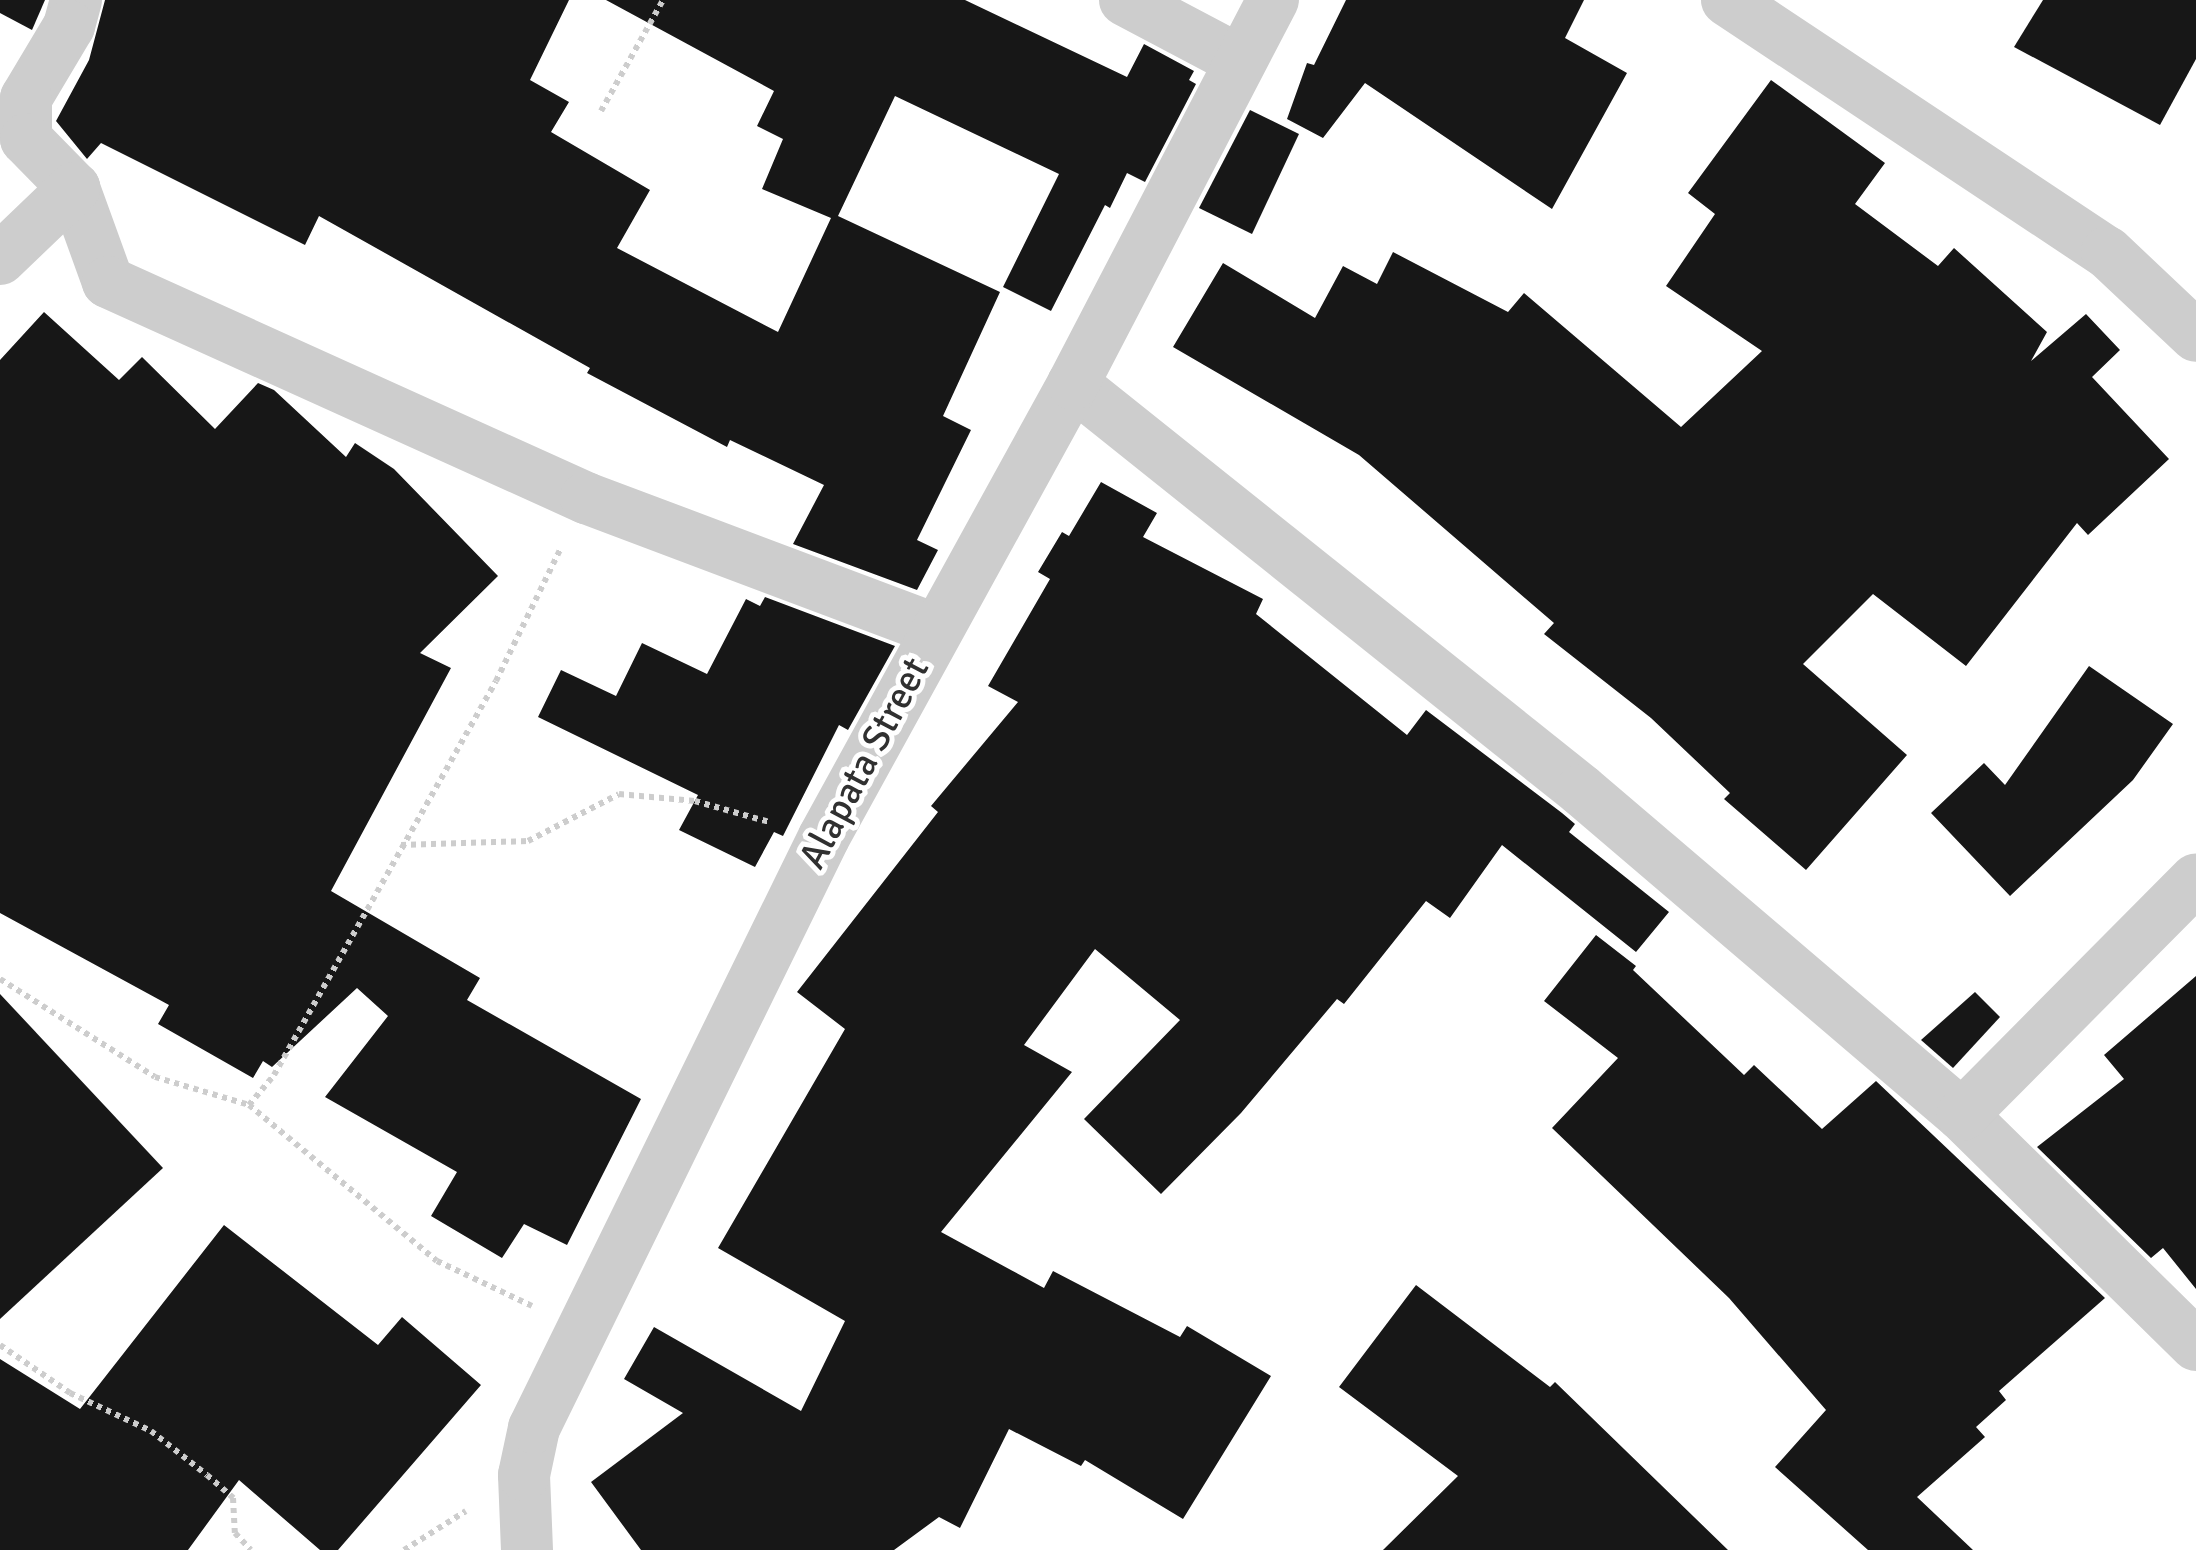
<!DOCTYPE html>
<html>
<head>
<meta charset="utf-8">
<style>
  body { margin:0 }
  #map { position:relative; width:2196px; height:1550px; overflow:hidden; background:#fff; font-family:Signika,sans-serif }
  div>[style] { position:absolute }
  .building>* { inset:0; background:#171717 }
  .path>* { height:6px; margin-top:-3px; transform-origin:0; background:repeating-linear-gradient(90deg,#cdcdcd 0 5px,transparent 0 10px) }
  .street>* { height:52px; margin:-26px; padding:0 26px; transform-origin:26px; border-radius:26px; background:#cdcdcd }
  span { translate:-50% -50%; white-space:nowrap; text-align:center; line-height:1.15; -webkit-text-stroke:10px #fff; paint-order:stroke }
  .street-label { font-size:38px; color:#303030 }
</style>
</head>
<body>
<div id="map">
  <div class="building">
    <div style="clip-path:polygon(0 0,45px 0,32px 30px,0 13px)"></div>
    <div style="clip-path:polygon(105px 0,569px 0,530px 80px,569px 102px,551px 132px,650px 190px,617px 248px,778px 332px,831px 218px,762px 189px,783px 139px,757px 126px,774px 91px,606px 0,965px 0,1127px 77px,1144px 44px,1194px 71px,1189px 80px,1196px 84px,1145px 182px,1127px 173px,1110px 208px,1105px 205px,1051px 311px,1003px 287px,1059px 174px,895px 96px,838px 216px,1000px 292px,943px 416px,971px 430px,917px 540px,938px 550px,917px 590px,793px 544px,824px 485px,730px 440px,727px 447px,587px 373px,590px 368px,319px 216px,305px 245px,101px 143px,87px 159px,56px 121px,89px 60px)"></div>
    <div style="clip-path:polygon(1346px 0,1584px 0,1565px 38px,1627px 73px,1552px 209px,1365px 83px,1323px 138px,1287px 119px,1307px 63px,1314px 65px)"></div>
    <div style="clip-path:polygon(2043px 0,2196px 0,2196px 59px,2160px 125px,2014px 47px)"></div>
    <div style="clip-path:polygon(1771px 80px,1885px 163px,1855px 204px,1938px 266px,1954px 248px,2047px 332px,2031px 361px,2086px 314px,2120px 350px,2092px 377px,2169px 459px,2088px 535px,2077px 523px,1966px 666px,1873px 594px,1803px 664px,1907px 755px,1806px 870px,1724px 799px,1730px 793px,1651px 718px,1544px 634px,1554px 623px,1359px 455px,1173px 347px,1223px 263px,1315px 318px,1343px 266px,1377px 284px,1393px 252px,1508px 312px,1524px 293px,1681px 427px,1762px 351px,1666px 286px,1715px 214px,1688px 193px)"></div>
    <div style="clip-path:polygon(1250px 110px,1299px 134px,1252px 234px,1199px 208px)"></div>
    <div style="clip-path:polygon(44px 312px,119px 380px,142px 357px,215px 429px,258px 383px,274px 390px,346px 457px,355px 443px,394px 469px,498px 576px,420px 653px,451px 668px,331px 891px,480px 978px,467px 1000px,641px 1099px,567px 1245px,524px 1224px,502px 1258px,431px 1216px,457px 1172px,325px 1097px,388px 1016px,357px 988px,272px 1067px,263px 1061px,253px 1078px,158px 1024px,169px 1005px,0 913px,0 360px)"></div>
    <div style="clip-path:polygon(1101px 482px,1157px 513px,1143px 537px,1263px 599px,1256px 614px,1407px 735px,1426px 710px,1562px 813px,1575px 824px,1569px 832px,1669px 912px,1636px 952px,1502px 845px,1450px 918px,1426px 901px,1344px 1004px,1337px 999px,1241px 1113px,1161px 1194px,1084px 1119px,1180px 1020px,1095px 949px,1024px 1045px,1072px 1072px,941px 1232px,1044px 1288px,1053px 1271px,1180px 1337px,1187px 1326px,1271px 1376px,1183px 1519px,1085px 1460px,1081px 1466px,1009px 1429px,960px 1528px,939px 1517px,894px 1550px,641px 1550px,591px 1482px,683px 1413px,624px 1379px,654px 1327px,801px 1411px,845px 1321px,718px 1248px,845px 1029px,797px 992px,938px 812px,931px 806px,1018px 702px,988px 686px,1050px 579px,1038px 572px,1062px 532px,1069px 536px)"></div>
    <div style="clip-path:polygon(765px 597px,895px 646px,848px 730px,839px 725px,783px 836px,774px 832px,755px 867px,679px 830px,698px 795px,538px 717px,561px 670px,616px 696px,642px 643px,707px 674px,746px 599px,760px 606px)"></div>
    <div style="clip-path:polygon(2089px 666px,2173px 724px,2133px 780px,2010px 896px,1931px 813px,1984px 763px,2005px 785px)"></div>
    <div style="clip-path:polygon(1596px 935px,1636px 966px,1633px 970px,1744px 1075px,1754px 1065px,1822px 1129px,1876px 1081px,2105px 1298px,1999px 1391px,2006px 1400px,1976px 1427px,1985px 1437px,1917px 1497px,1973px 1550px,1868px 1550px,1775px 1467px,1826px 1410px,1729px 1298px,1552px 1128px,1618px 1058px,1544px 1001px)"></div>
    <div style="clip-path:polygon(2196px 976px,2196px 1289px,2163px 1248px,2151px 1258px,2037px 1147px,2124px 1079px,2104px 1055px)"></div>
    <div style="clip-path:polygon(1975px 992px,2000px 1017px,1953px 1068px,1921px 1040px)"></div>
    <div style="clip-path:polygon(0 994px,163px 1168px,0 1319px)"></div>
    <div style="clip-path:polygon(224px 1225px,378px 1345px,402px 1317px,481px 1385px,338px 1550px,320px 1550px,239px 1480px,188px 1550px,0 1550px,0 1359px,80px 1409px)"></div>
    <div style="clip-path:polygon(1416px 1285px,1550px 1387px,1555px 1382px,1728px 1550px,1383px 1550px,1458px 1476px,1339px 1387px)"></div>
  </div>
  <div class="path">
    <div style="left:601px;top:111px;width:127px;rotate:-60.8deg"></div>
    <div style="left:401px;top:845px;width:127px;rotate:-1.8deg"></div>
    <div style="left:528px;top:841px;width:102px;rotate:-27.3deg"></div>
    <div style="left:619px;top:794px;width:76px;rotate:5.3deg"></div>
    <div style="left:695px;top:801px;width:77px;rotate:15.8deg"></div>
    <div style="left:0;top:979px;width:183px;rotate:32.3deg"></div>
    <div style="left:155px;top:1077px;width:98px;rotate:16.6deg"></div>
    <div style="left:249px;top:1105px;width:39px;rotate:-50deg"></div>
    <div style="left:274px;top:1075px;width:452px;rotate:-60.6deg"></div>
    <div style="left:496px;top:681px;width:148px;rotate:-64deg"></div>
    <div style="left:249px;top:1105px;width:244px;rotate:39.7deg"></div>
    <div style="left:437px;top:1261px;width:105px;rotate:25.3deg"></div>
    <div style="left:0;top:1345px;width:85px;rotate:34.4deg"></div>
    <div style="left:70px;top:1393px;width:89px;rotate:25.1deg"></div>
    <div style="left:151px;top:1431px;width:71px;rotate:38.2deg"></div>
    <div style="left:207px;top:1475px;width:35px;rotate:41deg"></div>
    <div style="left:233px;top:1498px;width:35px;rotate:87deg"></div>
    <div style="left:235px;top:1533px;width:23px;rotate:47deg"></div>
    <div style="left:404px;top:1550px;width:73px;rotate:-32.2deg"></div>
  </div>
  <div class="street">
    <div style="left:76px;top:0;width:27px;rotate:105deg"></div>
    <div style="left:69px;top:26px;width:84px;rotate:120.8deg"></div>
    <div style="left:26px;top:98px;width:41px;rotate:90deg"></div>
    <div style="left:26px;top:139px;width:69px;rotate:45.6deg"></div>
    <div style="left:74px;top:188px;width:100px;rotate:70.1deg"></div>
    <div style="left:108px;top:282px;width:525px;rotate:24.32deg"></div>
    <div style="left:586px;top:498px;width:373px;rotate:20.6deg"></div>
    <div style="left:1125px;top:0;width:130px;rotate:27.9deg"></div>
    <div style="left:1727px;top:0;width:456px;rotate:33.6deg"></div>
    <div style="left:2107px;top:252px;width:122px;rotate:43.3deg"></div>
    <div style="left:0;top:259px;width:103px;rotate:-43.8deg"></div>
    <div style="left:1073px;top:384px;width:650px;rotate:38.63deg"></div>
    <div style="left:1581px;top:790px;width:501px;rotate:40.46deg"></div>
    <div style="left:1962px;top:1115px;width:328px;rotate:44.5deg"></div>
    <div style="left:1962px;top:1115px;width:332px;rotate:-45.2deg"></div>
    <div style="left:527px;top:1550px;width:75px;rotate:-92.3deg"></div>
    <div style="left:524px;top:1475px;width:48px;rotate:-78deg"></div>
    <div style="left:534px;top:1428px;width:658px;rotate:-63.86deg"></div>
    <div style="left:824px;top:837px;width:517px;rotate:-61.2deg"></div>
    <div style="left:1073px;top:384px;width:433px;rotate:-62.5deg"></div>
  </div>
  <div class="street-label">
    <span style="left:864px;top:763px;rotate:-62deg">Alapata Street</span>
  </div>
</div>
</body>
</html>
